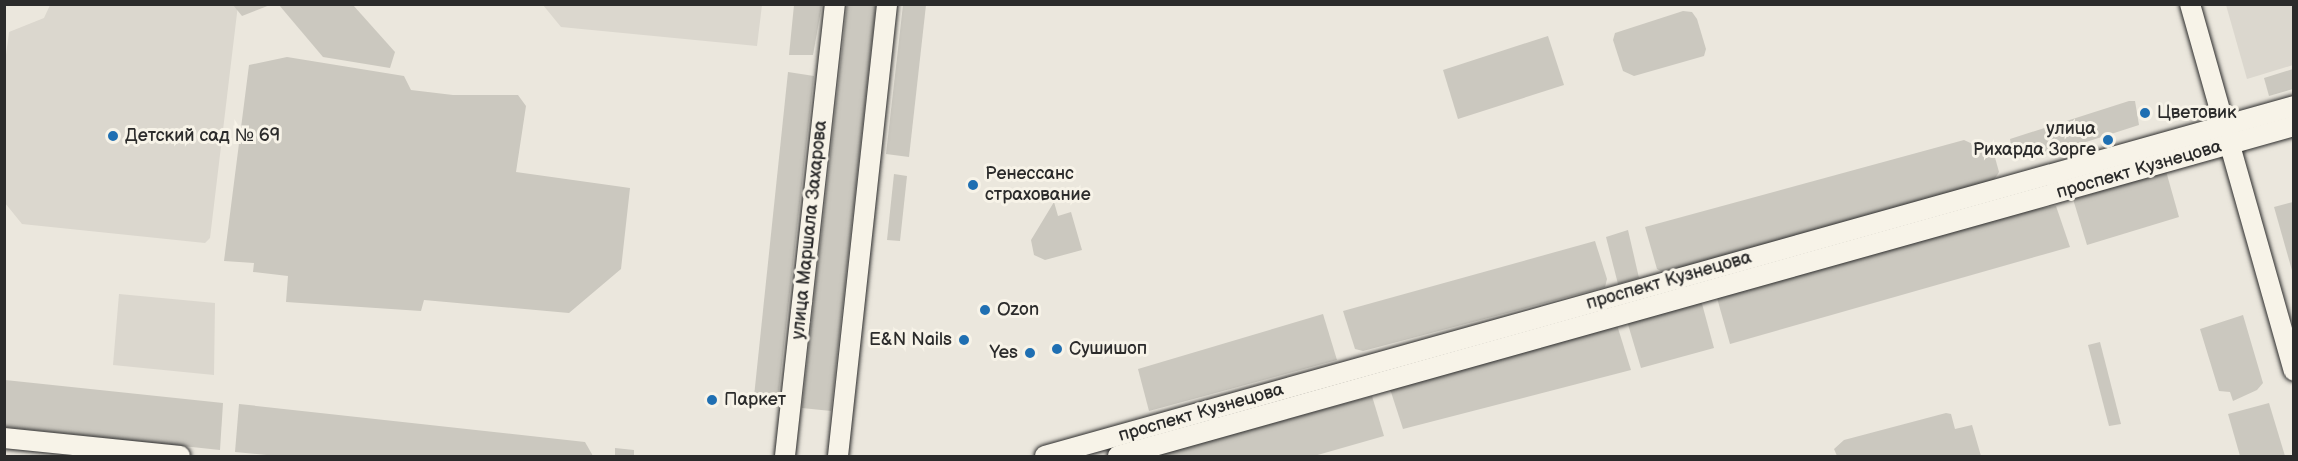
<!DOCTYPE html>
<html>
<head>
<meta charset="utf-8">
<style>
  body { margin:0 }
  #map { position:relative; width:2298px; height:461px; overflow:hidden; background:#ebe7dd; font-family:"Balsamiq Sans",sans-serif }
  div>[style] { position:absolute }
  .built>* { inset:0; background:#dbd7ce }
  .green>* { inset:0; background:#cbc8bf }
  .roads { filter:drop-shadow(0 0 2px #2b2b2b) drop-shadow(0 0 2px #2b2b2b) }
  .minor>* { height:20px; margin:-10px; padding:0 10px; transform-origin:10px; border-radius:10px; background:#f7f3e8 }
  .dots>* { width:16px; height:16px; translate:-50% -50%; box-sizing:border-box; border:3px solid #f7f3e8; border-radius:50% }
  span { translate:-50% -50%; white-space:nowrap; text-align:center; line-height:1.15; -webkit-text-stroke:6px #f7f3e8; paint-order:stroke }
  .poi-label { font-size:18px; color:#2b2b2b }
  .left { translate:0 -50%; text-align:left }
  .right { translate:-100% -50%; text-align:right }
  .street-label { font-size:18px; color:#2b2b2b }
  .frame { position:absolute; inset:0; border:6px solid #2b2b2b; pointer-events:none }
</style>
</head>
<body>
<div id="map">
  <div class="built">
    <div style="clip-path:polygon(50px 5px,238px 5px,210px 238px,205px 243px,22px 224px,5px 203px,4px 70px,9px 32px,44px 18px)"></div>
    <div style="clip-path:polygon(543px 5px,762px 5px,757px 46px,561px 27px)"></div>
    <div style="clip-path:polygon(2226px 5px,2293px 5px,2293px 65px,2247px 79px)"></div>
    <div style="clip-path:polygon(119px 294px,215px 303px,214px 375px,113px 365px)"></div>
  </div>
  <div class="green">
    <div style="clip-path:polygon(233px 5px,270px 5px,242px 16px)"></div>
    <div style="clip-path:polygon(279px 5px,353px 5px,395px 52px,390px 68px,323px 57px)"></div>
    <div style="clip-path:polygon(794px 5px,822px 5px,813px 55px,789px 55px)"></div>
    <div style="clip-path:polygon(847px 5px,876px 5px,831px 411px,802px 408px)"></div>
    <div style="clip-path:polygon(903px 5px,926px 5px,909px 157px,886px 154px)"></div>
    <div style="clip-path:polygon(1683px 11px,1692px 12px,1697px 19px,1706px 49px,1704px 56px,1634px 76px,1623px 71px,1613px 40px,1615px 33px)"></div>
    <div style="clip-path:polygon(1548px 36px,1564px 85px,1458px 119px,1443px 70px)"></div>
    <div style="clip-path:polygon(287px 57px,404px 76px,411px 90px,453px 95px,518px 95px,526px 106px,516px 172px,630px 188px,621px 269px,569px 313px,424px 300px,421px 311px,286px 302px,288px 276px,253px 272px,254px 263px,224px 261px,249px 65px)"></div>
    <div style="clip-path:polygon(2293px 69px,2293px 89px,2269px 96px,2264px 78px)"></div>
    <div style="clip-path:polygon(788px 72px,814px 76px,777px 408px,753px 406px)"></div>
    <div style="clip-path:polygon(2129px 101px,2135px 101px,2139px 125px,2033px 159px,2011px 145px,2010px 139px)"></div>
    <div style="clip-path:polygon(1964px 140px,1994px 154px,1999px 172px,1994px 180px,1667px 274px,1657px 269px,1645px 227px)"></div>
    <div style="clip-path:polygon(2166px 171px,2179px 217px,2087px 245px,2073px 199px)"></div>
    <div style="clip-path:polygon(894px 174px,907px 176px,900px 241px,887px 240px)"></div>
    <div style="clip-path:polygon(1054px 202px,1058px 216px,1071px 212px,1082px 250px,1045px 260px,1034px 255px,1031px 240px)"></div>
    <div style="clip-path:polygon(2293px 202px,2294px 202px,2293px 274px,2274px 207px)"></div>
    <div style="clip-path:polygon(2056px 206px,2070px 247px,1730px 344px,1717px 298px,2024px 211px)"></div>
    <div style="clip-path:polygon(1628px 230px,1639px 278px,1618px 284px,1606px 237px)"></div>
    <div style="clip-path:polygon(1595px 241px,1607px 279px,1605px 287px,1363px 351px,1355px 349px,1343px 311px)"></div>
    <div style="clip-path:polygon(1701px 300px,1714px 348px,1641px 368px,1627px 321px)"></div>
    <div style="clip-path:polygon(1323px 314px,1337px 360px,1149px 411px,1138px 369px)"></div>
    <div style="clip-path:polygon(2243px 315px,2263px 383px,2257px 390px,2233px 401px,2230px 392px,2219px 391px,2200px 329px)"></div>
    <div style="clip-path:polygon(1617px 325px,1631px 370px,1403px 429px,1390px 389px)"></div>
    <div style="clip-path:polygon(2100px 342px,2121px 424px,2109px 426px,2088px 345px)"></div>
    <div style="clip-path:polygon(5px 380px,223px 403px,220px 450px,5px 427px)"></div>
    <div style="clip-path:polygon(1372px 396px,1384px 436px,1314px 456px,1154px 456px)"></div>
    <div style="clip-path:polygon(2269px 403px,2285px 456px,2240px 456px,2228px 414px)"></div>
    <div style="clip-path:polygon(239px 404px,585px 442px,593px 456px,277px 456px,235px 452px)"></div>
    <div style="clip-path:polygon(1946px 413px,1951px 414px,1955px 429px,1972px 425px,1981px 456px,1837px 456px,1834px 449px,1844px 440px)"></div>
    <div style="clip-path:polygon(615px 448px,634px 450px,634px 456px,615px 456px)"></div>
  </div>
  <div class="roads">
    <div class="minor">
      <div style="left:2190px;top:4px;width:381px;rotate:74.2deg"></div>
      <div style="left:4px;top:438px;width:177px;rotate:5.8deg"></div>
      <div style="left:785px;top:456px;width:455px;rotate:-83.7deg"></div>
      <div style="left:838px;top:456px;width:455px;rotate:-83.8deg"></div>
      <div style="left:1045px;top:456px;width:1297px;rotate:-15.65deg"></div>
      <div style="left:1118px;top:456px;width:1221px;rotate:-15.67deg"></div>
    </div>
  </div>
  <div class="dots">
    <div style="left:2145px;top:113px;background:#1f6fb2"></div>
    <div style="left:113px;top:136px;background:#1f6fb2"></div>
    <div style="left:2108px;top:140px;background:#1f6fb2"></div>
    <div style="left:973px;top:185px;background:#1f6fb2"></div>
    <div style="left:985px;top:310px;background:#1f6fb2"></div>
    <div style="left:964px;top:340px;background:#1f6fb2"></div>
    <div style="left:1057px;top:349px;background:#1f6fb2"></div>
    <div style="left:1030px;top:353px;background:#1f6fb2"></div>
    <div style="left:712px;top:400px;background:#1f6fb2"></div>
  </div>
  <div class="poi-label">
    <span class="left" style="left:2157px;top:113px">Цветовик</span>
    <span class="right" style="left:2096px;top:140px">улица<br>Рихарда Зорге</span>
    <span class="left" style="left:125px;top:136px">Детский сад № 69</span>
    <span class="left" style="left:985px;top:185px">Ренессанс<br>страхование</span>
    <span class="left" style="left:997px;top:310px">Ozon</span>
    <span class="right" style="left:952px;top:340px">E&amp;N Nails</span>
    <span class="left" style="left:1069px;top:349px">Сушишоп</span>
    <span class="right" style="left:1018px;top:353px">Yes</span>
    <span class="left" style="left:724px;top:400px">Паркет</span>
  </div>
  <div class="street-label">
    <span style="left:2139px;top:170px;rotate:-16deg">проспект Кузнецова</span>
    <span style="left:810px;top:230px;rotate:-84deg">улица Маршала Захарова</span>
    <span style="left:1669px;top:281px;rotate:-16deg">проспект Кузнецова</span>
    <span style="left:1201px;top:413px;rotate:-16deg">проспект Кузнецова</span>
  </div>
  <div class="frame"></div>
</div>
</body>
</html>
